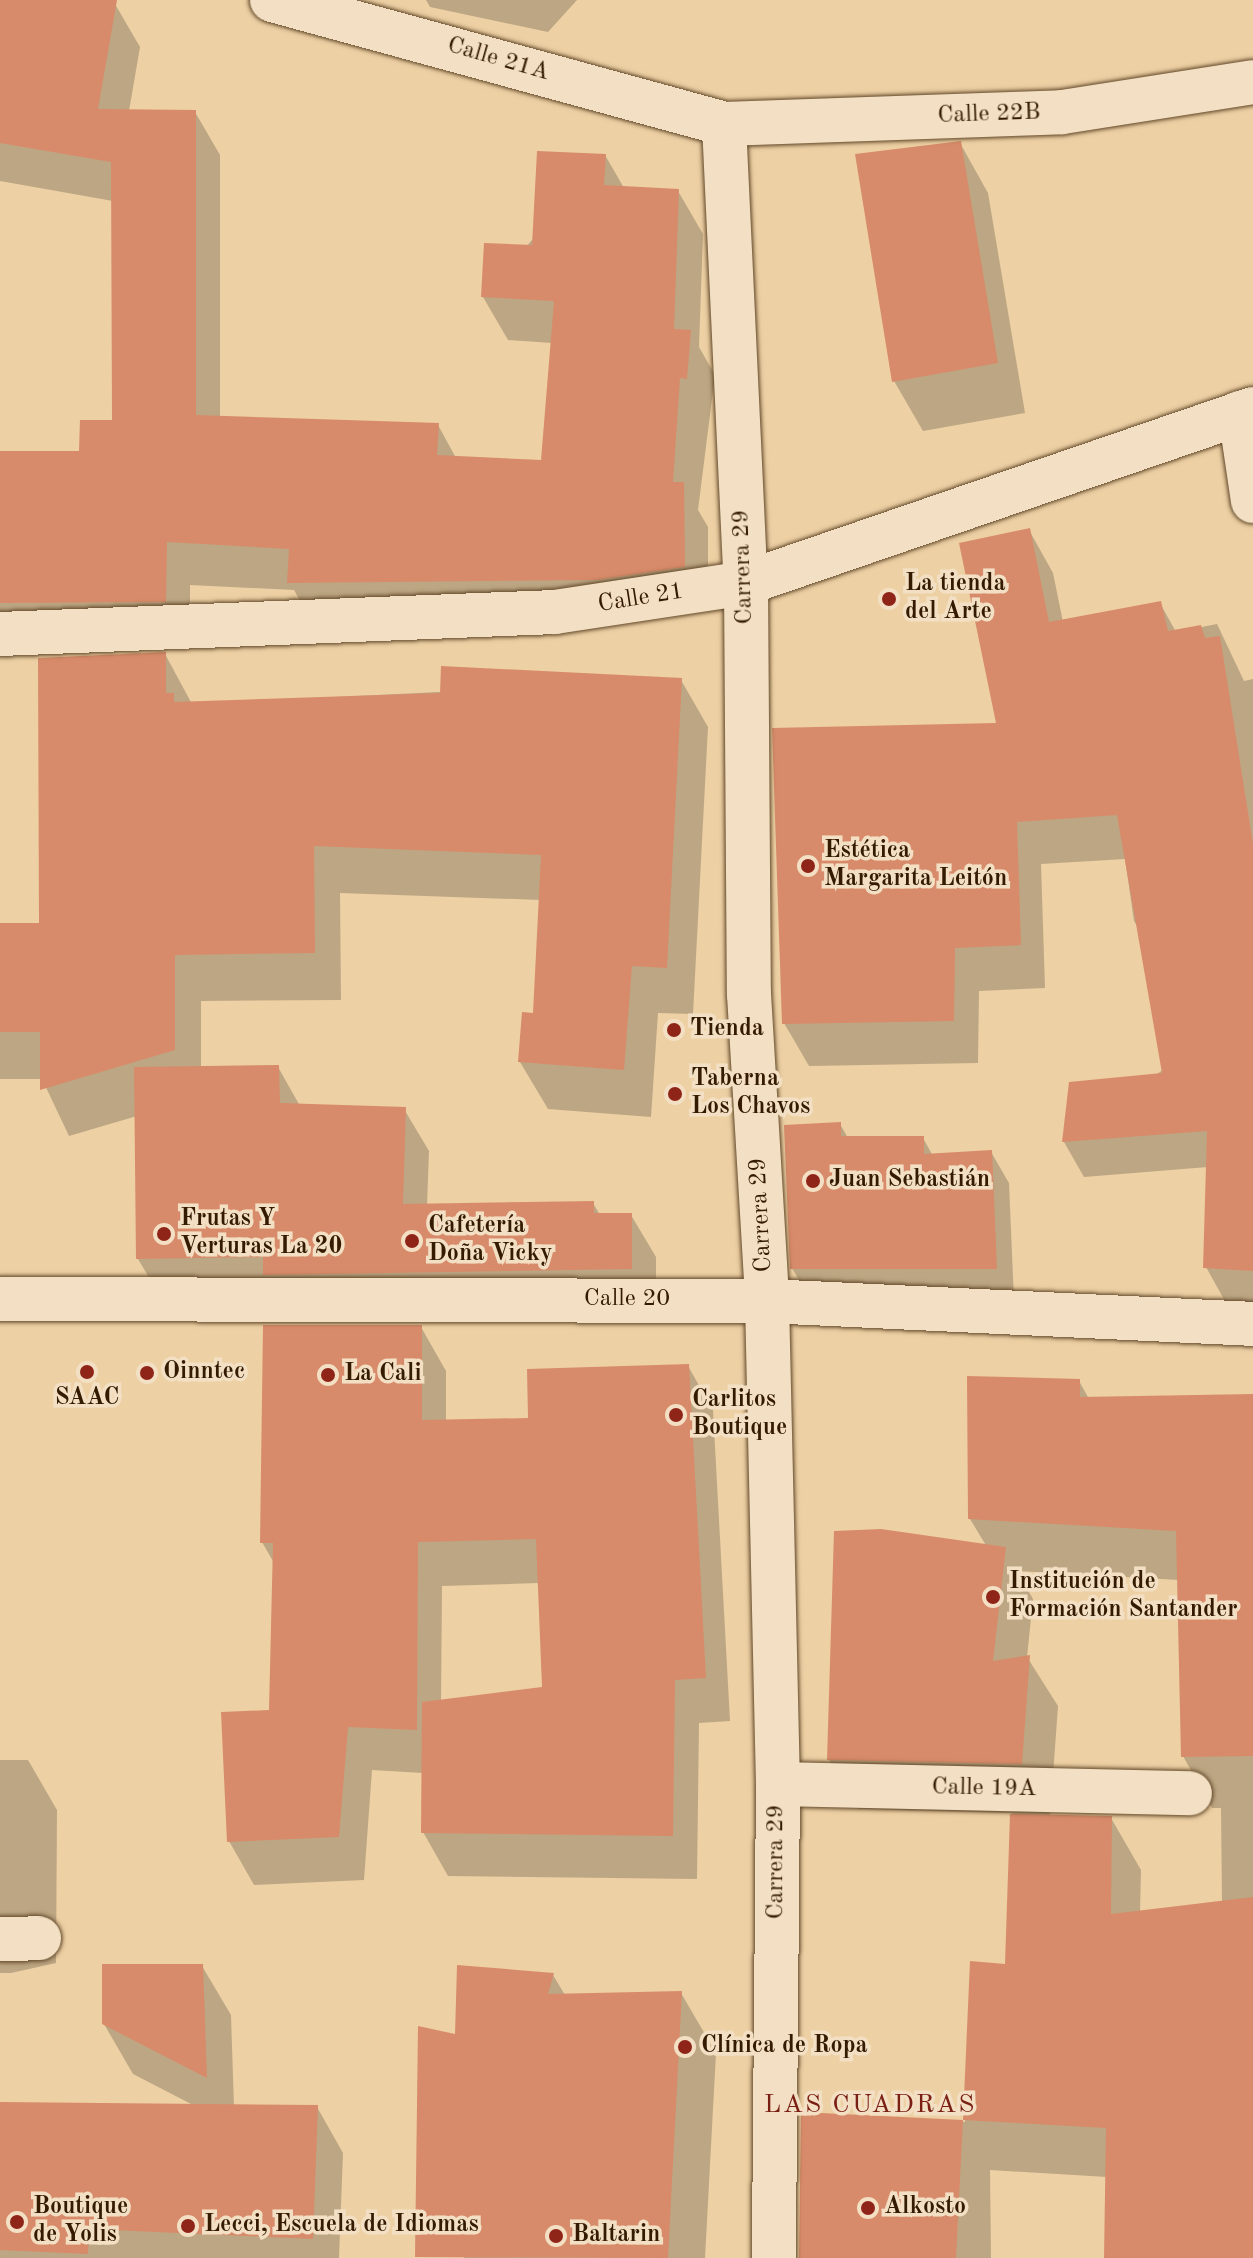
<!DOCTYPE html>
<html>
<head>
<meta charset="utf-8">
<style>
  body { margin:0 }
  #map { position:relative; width:1253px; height:2258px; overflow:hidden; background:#edd0a4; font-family:"Old Standard TT",serif }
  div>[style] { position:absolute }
  .shadow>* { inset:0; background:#0003 }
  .building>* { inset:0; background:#d88b6a }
  .roads { filter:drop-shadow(0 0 2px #624829) drop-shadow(0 0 2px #624829) }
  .pedestrian>* { height:44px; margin:-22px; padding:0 22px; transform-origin:22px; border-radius:22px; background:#f3e0c4 }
  .minor>* { height:44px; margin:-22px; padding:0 22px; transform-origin:22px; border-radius:22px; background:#f3e0c4 }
  .secondary>* { height:44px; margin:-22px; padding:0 22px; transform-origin:22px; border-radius:22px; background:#f3e0c4 }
  .dots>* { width:22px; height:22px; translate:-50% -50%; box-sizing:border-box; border:4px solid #f3e0c4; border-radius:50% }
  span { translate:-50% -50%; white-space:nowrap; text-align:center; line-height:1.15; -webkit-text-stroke:7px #f3e0c4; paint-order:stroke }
  .street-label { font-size:24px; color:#341b00 }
  .poi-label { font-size:24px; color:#341b00; font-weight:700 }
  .left { translate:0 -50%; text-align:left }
  .neighbourhood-label { font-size:26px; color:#7a1f14; letter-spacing:2px }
</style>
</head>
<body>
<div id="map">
  <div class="shadow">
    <div style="clip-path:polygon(0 0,115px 4px,140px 47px,129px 111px,195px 112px,220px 155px,220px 418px,438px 425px,456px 458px,543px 462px,552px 343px,508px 340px,483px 297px,605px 155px,624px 188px,678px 191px,703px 234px,699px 347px,715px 375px,698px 510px,708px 527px,708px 610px,314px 626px,294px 590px,190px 585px,190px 645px,0 645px,0 454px,81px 453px,114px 422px,113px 201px,0 181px)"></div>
    <div style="clip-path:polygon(426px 0,577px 0,548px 32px,430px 7px)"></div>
    <div style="clip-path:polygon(960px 143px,988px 193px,1025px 413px,923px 431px,894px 381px)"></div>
    <div style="clip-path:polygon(1029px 530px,1053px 573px,1063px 622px,1160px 603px,1176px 632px,1217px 624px,1244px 681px,1253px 679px,1253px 953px,1159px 964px,1134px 921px,1125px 859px,1041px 864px,1045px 988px,979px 991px,978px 1063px,809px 1066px,784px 1023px,998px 725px)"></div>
    <div style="clip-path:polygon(165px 654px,192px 704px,681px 680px,708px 727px,693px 1014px,658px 1013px,651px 1117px,548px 1109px,520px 1062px,535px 1015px,541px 900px,340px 893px,341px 1000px,201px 1001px,201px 1068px,278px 1067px,300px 1106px,404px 1109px,429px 1151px,427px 1206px,593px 1203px,600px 1215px,631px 1215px,656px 1257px,656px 1310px,163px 1301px,138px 1259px,137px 1116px,69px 1136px,42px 1079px,0 1079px,0 925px,41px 925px)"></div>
    <div style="clip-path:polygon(1253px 1004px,1253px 1302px,1226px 1303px,1206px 1267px,1208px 1167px,1084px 1177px,1064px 1142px)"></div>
    <div style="clip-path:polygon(840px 1124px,848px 1138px,923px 1138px,933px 1156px,991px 1152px,1009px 1183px,1014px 1300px,810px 1299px,792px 1268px)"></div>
    <div style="clip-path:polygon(evenodd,421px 1327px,446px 1371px,446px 1421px,530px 1420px,688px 1366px,713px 1410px,730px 1721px,699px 1723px,697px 1879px,448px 1876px,423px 1832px,423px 1773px,372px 1770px,364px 1880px,254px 1885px,229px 1841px,271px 1712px,274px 1563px,262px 1542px,421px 1327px,539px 1583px,544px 1689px,441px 1702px,442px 1586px,539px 1583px)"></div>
    <div style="clip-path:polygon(evenodd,1079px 1381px,1089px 1399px,1253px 1396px,1253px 2258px,1106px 2258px,1107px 2177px,990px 2170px,991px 2258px,804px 2258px,803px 2114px,965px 2122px,972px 1964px,1007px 1966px,1012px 1813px,858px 1809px,829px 1760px,987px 1547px,970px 1519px,1079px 1381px,1017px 1571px,1179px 1580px,1183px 1756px,1212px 1808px,1221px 1808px,1222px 1903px,1140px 1913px,1141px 1870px,1111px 1818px,1050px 1817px,1058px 1706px,1027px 1657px,1033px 1599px,1017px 1571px)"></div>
    <div style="clip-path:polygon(0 1760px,28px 1760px,57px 1810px,56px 1963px,11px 1973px,0 1973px)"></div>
    <div style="clip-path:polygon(202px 1966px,231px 2015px,234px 2107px,317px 2107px,343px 2153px,339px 2258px,0 2258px,0 2104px,195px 2106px,133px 2074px,104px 2024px)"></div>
    <div style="clip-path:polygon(553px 1975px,565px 1995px,681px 1993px,716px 2053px,705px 2258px,464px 2258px,457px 2036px)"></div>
  </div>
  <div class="building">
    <div style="clip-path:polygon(0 0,117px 0,98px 109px,196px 110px,196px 415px,439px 423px,437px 455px,541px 460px,554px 301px,481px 297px,484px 243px,532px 245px,537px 151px,606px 154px,604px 185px,679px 189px,674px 329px,691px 330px,687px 379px,680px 378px,673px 482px,684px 482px,685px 567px,597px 580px,287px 583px,289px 549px,167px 542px,166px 602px,0 603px,0 451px,79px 451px,80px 420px,112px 420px,111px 162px,0 143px)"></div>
    <div style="clip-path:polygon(961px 141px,998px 363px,892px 382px,855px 154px)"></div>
    <div style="clip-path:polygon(1030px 528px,1049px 622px,1161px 601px,1168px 631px,1201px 625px,1205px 638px,1220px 636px,1253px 844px,1253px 1271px,1203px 1268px,1207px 1131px,1062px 1142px,1069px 1082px,1162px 1073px,1117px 815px,1017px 822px,1021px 945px,955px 948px,954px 1021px,782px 1024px,772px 728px,996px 723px,959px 543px)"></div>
    <div style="clip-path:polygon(166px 652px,166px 693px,174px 693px,174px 702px,440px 693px,441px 666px,682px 678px,667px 968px,632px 966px,624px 1070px,518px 1062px,522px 1012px,533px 1013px,541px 855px,314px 846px,315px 953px,175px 955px,175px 1050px,40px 1090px,40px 1032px,0 1032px,0 923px,39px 923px,38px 658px)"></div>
    <div style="clip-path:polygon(279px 1065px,280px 1103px,406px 1107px,403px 1204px,594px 1201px,594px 1213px,632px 1213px,632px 1269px,263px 1275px,263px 1257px,136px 1259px,134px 1067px)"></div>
    <div style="clip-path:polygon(841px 1122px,841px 1136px,924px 1136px,924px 1154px,992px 1150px,997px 1269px,790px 1269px,784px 1125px)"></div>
    <div style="clip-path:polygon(263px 1325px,422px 1325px,422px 1420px,528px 1418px,527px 1369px,689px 1364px,706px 1678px,675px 1680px,673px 1836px,421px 1833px,422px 1702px,542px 1687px,536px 1539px,418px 1542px,417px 1730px,348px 1727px,339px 1837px,227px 1842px,221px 1712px,269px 1710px,273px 1543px,260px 1543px)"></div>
    <div style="clip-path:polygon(967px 1376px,1080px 1379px,1080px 1397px,1253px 1394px,1253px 1756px,1181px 1757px,1176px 1531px,968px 1519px)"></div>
    <div style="clip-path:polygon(881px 1529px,1006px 1547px,993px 1661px,1030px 1655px,1022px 1764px,827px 1760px,834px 1531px)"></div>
    <div style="clip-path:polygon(1010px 1814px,1112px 1816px,1111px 1914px,1253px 1897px,1253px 2258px,1104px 2258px,1106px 2128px,963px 2120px,970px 1961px,1005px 1964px)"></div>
    <div style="clip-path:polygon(102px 1964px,203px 1964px,207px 2078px,102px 2024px)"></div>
    <div style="clip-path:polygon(457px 1965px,554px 1973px,548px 1994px,682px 1991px,668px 2258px,415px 2257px,418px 2026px,455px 2034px)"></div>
    <div style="clip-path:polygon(0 2102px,318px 2105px,313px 2239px,89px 2229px,88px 2254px,0 2250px)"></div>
    <div style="clip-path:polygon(801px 2112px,963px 2120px,956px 2258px,799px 2258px)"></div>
  </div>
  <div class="roads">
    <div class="pedestrian">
      <div style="left:778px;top:1784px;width:412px;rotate:1.3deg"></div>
    </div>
    <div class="minor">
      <div style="left:724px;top:124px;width:460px;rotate:87.3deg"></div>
      <div style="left:746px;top:583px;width:411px;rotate:89.6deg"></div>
      <div style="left:749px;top:994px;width:308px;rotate:86.6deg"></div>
      <div style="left:767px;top:1301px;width:483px;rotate:88.7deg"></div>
      <div style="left:778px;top:1784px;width:474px;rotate:90.5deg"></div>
      <div style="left:1240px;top:413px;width:89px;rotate:81.6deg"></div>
      <div style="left:0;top:1299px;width:767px;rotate:0.15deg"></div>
      <div style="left:767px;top:1301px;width:487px;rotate:2.7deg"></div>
      <div style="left:0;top:1939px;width:39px;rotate:-1deg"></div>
    </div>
    <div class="secondary">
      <div style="left:272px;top:0;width:469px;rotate:15.3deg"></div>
      <div style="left:724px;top:124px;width:338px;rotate:-2deg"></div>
      <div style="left:1062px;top:112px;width:193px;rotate:-8.9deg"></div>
      <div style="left:0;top:634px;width:555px;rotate:-2.27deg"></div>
      <div style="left:555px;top:612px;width:193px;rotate:-8.6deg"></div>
      <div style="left:746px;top:583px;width:536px;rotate:-18.94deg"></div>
    </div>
  </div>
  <div class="dots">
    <div style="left:889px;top:599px;background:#8f2418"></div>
    <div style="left:808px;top:866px;background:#8f2418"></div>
    <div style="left:674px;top:1030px;background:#8f2418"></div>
    <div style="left:675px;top:1094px;background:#8f2418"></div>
    <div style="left:813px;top:1181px;background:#8f2418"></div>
    <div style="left:164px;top:1234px;background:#8f2418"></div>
    <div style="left:412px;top:1241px;background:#8f2418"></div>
    <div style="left:87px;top:1372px;background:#8f2418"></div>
    <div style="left:147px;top:1373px;background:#8f2418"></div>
    <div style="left:328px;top:1375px;background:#8f2418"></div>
    <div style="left:676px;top:1415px;background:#8f2418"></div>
    <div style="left:993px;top:1597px;background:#8f2418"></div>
    <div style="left:685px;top:2047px;background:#8f2418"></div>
    <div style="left:868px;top:2208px;background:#8f2418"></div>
    <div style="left:17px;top:2222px;background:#8f2418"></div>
    <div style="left:188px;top:2226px;background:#8f2418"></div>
    <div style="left:556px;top:2236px;background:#8f2418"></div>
  </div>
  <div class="street-label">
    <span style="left:498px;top:60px;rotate:16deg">Calle 21A</span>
    <span style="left:989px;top:115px;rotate:-2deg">Calle 22B</span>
    <span style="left:744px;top:567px;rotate:-92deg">Carrera 29</span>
    <span style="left:641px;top:599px;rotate:-9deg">Calle 21</span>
    <span style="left:762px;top:1215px;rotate:-93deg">Carrera 29</span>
    <span style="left:627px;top:1300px">Calle 20</span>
    <span style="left:984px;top:1789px;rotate:1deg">Calle 19A</span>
    <span style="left:777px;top:1862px;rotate:-90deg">Carrera 29</span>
  </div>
  <div class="poi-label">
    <span class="left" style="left:905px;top:599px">La tienda<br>del Arte</span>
    <span class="left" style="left:824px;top:866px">Estética<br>Margarita Leitón</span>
    <span class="left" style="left:690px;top:1030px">Tienda</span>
    <span class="left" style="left:691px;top:1094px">Taberna<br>Los Chavos</span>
    <span class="left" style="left:829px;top:1181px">Juan Sebastián</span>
    <span class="left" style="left:180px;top:1234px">Frutas Y<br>Verturas La 20</span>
    <span class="left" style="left:428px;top:1241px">Cafetería<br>Doña Vicky</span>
    <span class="left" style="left:163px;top:1373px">Oinntec</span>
    <span class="left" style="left:344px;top:1375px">La Cali</span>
    <span style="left:87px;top:1399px">SAAC</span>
    <span class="left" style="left:692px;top:1415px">Carlitos<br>Boutique</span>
    <span class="left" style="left:1009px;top:1597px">Institución de<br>Formación Santander</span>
    <span class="left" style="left:701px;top:2047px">Clínica de Ropa</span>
    <span class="left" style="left:33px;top:2222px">Boutique<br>de Yolis</span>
    <span class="left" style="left:884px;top:2208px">Alkosto</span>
    <span class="left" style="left:204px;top:2226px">Lecci, Escuela de Idiomas</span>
    <span class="left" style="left:572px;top:2236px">Baltarin</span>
  </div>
  <div class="neighbourhood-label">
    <span style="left:870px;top:2106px">LAS CUADRAS</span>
  </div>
</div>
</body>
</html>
